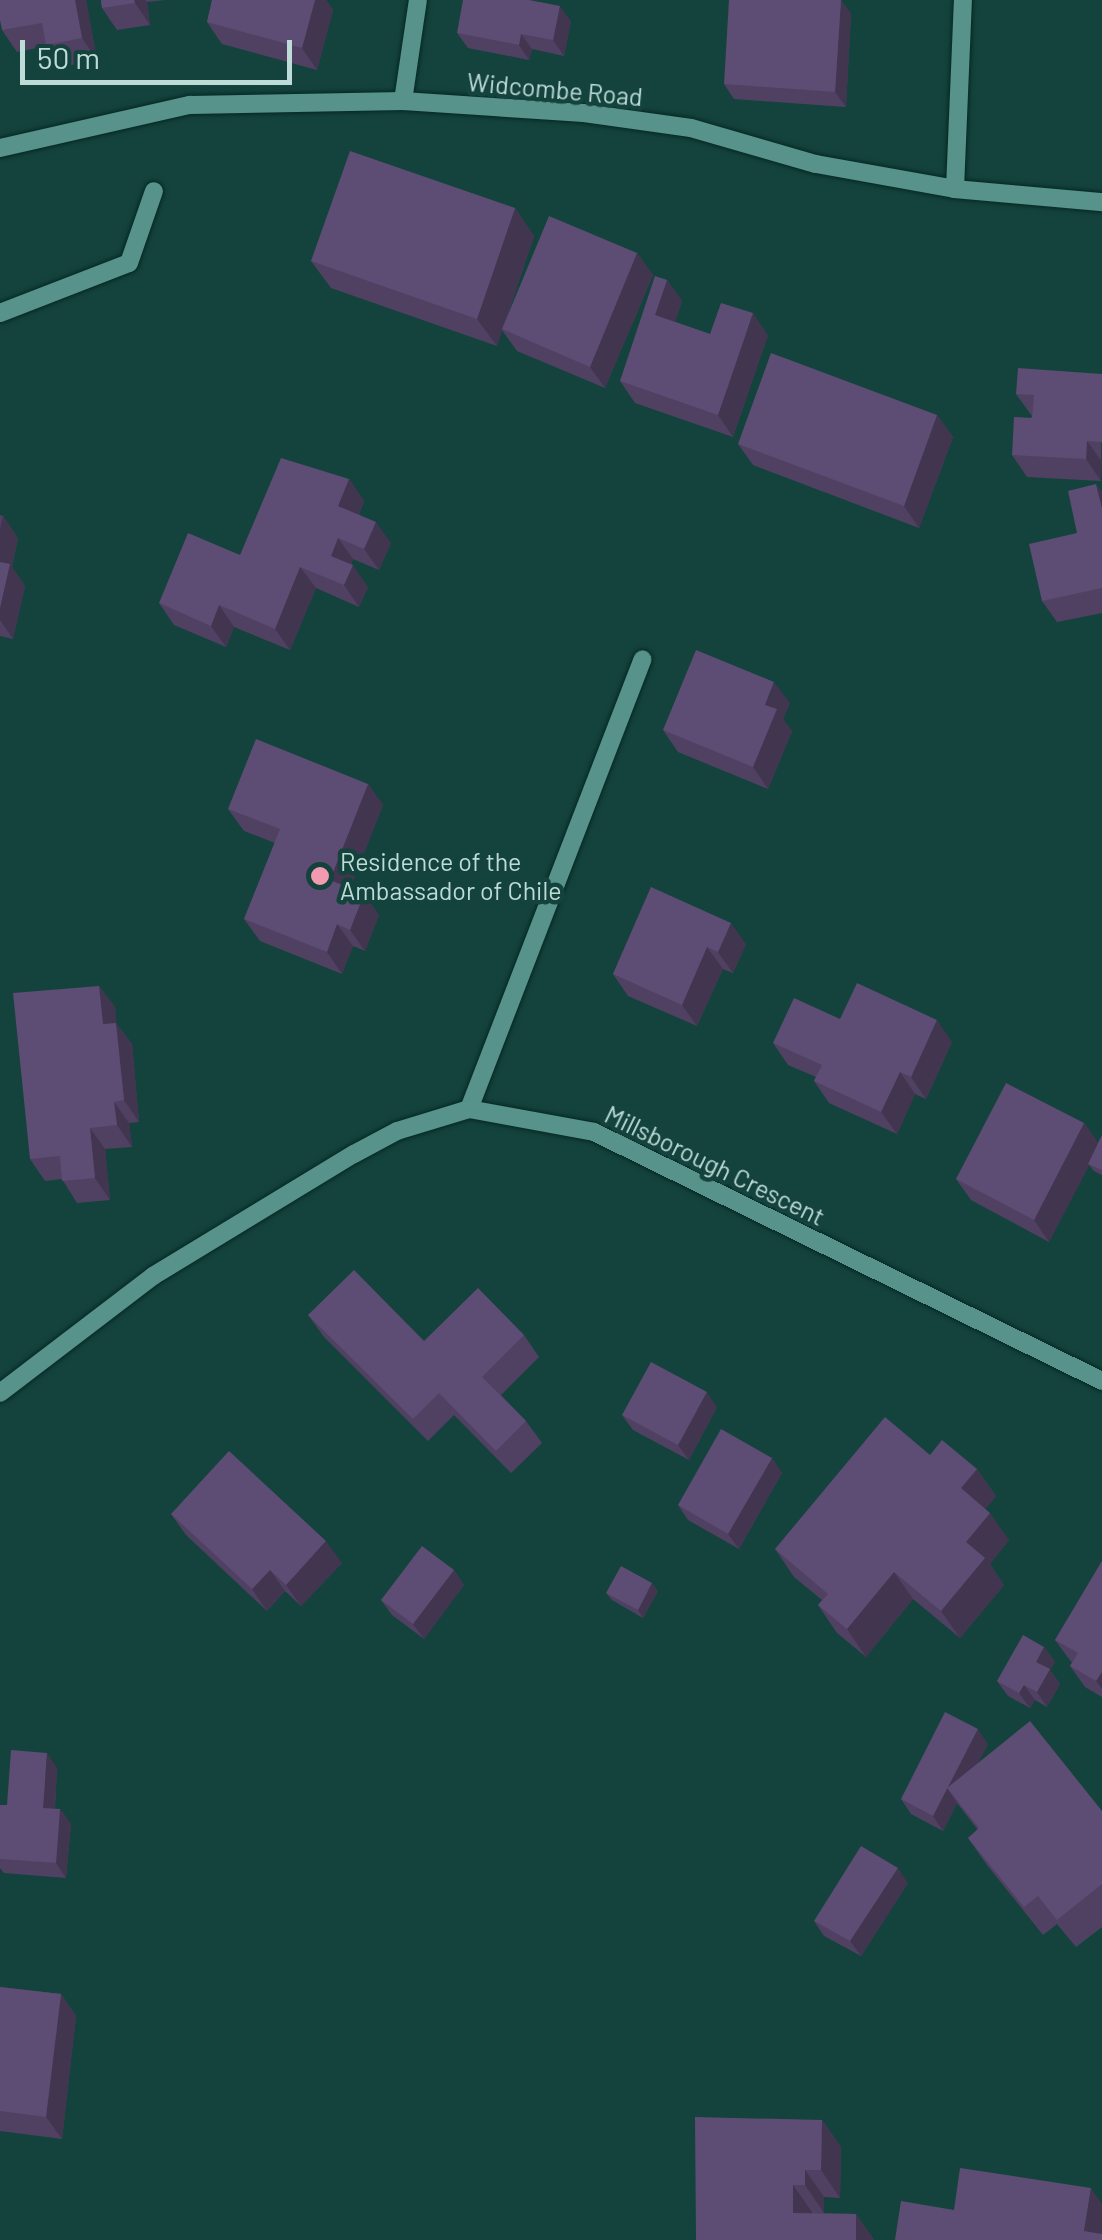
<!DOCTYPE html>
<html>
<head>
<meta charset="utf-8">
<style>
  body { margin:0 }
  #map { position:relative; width:1102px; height:2240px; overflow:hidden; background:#14433d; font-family:Barlow,sans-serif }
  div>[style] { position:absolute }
  .roads { filter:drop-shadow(0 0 2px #062824) drop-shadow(0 0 2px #062824) }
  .minor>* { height:18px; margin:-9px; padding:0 9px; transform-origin:9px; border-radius:9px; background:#57938a }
  .wall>* { inset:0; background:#504163 }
  .shaded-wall>* { inset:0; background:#413550 }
  .building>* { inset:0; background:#5d4c73 }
  .dots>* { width:28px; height:28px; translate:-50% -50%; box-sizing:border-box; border:5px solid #14433d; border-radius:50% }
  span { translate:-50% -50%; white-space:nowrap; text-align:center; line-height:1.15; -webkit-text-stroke:9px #14433d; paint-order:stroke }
  .street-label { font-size:25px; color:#bedcd7 }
  .poi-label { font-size:25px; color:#bedcd7 }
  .left { translate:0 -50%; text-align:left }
  .scale { position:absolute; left:20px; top:40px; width:272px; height:45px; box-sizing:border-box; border:5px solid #bedcd7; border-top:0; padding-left:12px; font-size:30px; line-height:35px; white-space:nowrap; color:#bedcd7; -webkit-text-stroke:8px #14433d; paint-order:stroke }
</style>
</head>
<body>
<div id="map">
  <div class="roads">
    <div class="minor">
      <div style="left:403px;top:101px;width:102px;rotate:-81.6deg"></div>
      <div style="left:0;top:148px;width:195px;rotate:-12.8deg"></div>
      <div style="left:190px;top:105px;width:213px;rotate:-1.1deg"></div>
      <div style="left:403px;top:101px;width:181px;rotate:3.8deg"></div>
      <div style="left:584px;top:113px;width:108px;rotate:8deg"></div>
      <div style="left:691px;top:128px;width:130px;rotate:16.1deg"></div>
      <div style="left:816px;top:164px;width:141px;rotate:10.2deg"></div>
      <div style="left:955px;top:189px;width:148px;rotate:5.1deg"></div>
      <div style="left:955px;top:189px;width:189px;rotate:-87.6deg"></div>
      <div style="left:0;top:313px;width:138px;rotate:-21.2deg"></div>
      <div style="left:129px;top:263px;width:76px;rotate:-70.9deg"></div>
      <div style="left:469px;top:1109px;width:482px;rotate:-68.9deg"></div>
      <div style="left:0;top:1393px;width:193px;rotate:-37.4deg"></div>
      <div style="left:153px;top:1276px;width:235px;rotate:-31.3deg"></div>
      <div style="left:354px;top:1154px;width:49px;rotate:-28.1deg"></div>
      <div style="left:397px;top:1131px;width:75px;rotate:-17deg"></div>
      <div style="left:469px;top:1109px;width:127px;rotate:10.4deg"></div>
      <div style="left:594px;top:1132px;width:566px;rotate:26.11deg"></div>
    </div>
  </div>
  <div class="wall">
    <div style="clip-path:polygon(0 0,86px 0,97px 60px,61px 67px,47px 46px,17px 52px,2px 30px)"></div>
    <div style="clip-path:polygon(101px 0,165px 0,147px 2px,150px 25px,117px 30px,102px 8px)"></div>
    <div style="clip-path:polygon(212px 0,326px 0,333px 10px,317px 70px,222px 44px,207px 22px)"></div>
    <div style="clip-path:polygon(841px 0,851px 14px,846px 107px,734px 99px,724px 84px)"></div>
    <div style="clip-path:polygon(541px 2px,571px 21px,564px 56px,532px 49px,529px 60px,468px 48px,457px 33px)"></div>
    <div style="clip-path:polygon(515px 208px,534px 236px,507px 317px,637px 253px,653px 275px,605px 388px,517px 351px,502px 330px,497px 346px,331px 288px,311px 261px)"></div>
    <div style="clip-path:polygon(667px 280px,682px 301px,675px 322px,710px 334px,768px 335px,733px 437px,635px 403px,620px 381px)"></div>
    <div style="clip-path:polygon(1102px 374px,1101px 481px,1027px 477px,1012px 455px,1032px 416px,1016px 394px)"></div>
    <div style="clip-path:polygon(937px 415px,953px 437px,919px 528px,753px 465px,738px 444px)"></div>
    <div style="clip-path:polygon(349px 479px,364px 501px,359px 514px,391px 543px,379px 570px,353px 559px,351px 565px,368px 587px,359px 607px,316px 588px,290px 650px,234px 627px,226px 647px,174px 625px,159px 603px,240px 555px)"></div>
    <div style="clip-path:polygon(1102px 492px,1102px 613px,1057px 622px,1042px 601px,1077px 533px)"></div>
    <div style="clip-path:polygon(0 515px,3px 516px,18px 538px,12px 567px,25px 586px,13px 639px,0 636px)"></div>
    <div style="clip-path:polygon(790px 703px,783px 719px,792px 731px,768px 789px,678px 752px,663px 730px)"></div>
    <div style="clip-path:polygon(368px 784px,383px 805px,350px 888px,364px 894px,379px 915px,365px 951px,353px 946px,342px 974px,260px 941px,244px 919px,275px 843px,244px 831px,228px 809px)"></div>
    <div style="clip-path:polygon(651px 887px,746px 944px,733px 973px,723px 969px,697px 1026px,628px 996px,613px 974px)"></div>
    <div style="clip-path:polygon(99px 986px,115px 1007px,116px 1023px,132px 1044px,139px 1122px,129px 1123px,132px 1147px,105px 1149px,110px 1200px,77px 1203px,62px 1179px,45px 1181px,30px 1159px)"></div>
    <div style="clip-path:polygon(840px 1019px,952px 1042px,926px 1099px,915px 1094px,897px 1134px,829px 1103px,814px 1081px,816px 1077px,788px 1065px,773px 1043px)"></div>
    <div style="clip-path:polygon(1084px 1123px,1098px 1143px,1102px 1135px,1102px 1175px,1094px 1171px,1089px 1165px,1049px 1242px,971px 1200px,956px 1179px)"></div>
    <div style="clip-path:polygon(308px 1315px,424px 1341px,524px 1335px,539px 1357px,501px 1395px,526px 1421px,542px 1443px,511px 1473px,454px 1415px,428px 1441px,324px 1337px)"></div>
    <div style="clip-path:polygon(717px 1407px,689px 1460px,633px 1430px,622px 1415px)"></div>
    <div style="clip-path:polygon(930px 1455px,977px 1469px,996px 1496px,985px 1509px,1009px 1540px,990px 1564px,1004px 1585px,960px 1638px,913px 1599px,866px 1657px,837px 1633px,818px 1605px,822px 1600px,794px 1577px,775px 1549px)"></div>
    <div style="clip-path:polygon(772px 1458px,782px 1473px,739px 1549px,688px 1520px,678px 1505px)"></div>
    <div style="clip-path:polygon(171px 1514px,342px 1563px,301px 1606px,285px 1591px,267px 1611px,186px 1535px)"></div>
    <div style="clip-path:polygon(1102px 1561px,1102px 1697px,1085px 1687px,1070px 1666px,1072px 1663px,1055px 1640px)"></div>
    <div style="clip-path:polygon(454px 1570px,464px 1585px,424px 1639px,392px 1615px,381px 1600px)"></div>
    <div style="clip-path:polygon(658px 1591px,643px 1618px,612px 1600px,606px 1593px)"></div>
    <div style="clip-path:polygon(1044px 1647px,1055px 1662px,1050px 1670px,1060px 1684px,1047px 1707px,1035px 1700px,1030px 1708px,1008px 1696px,997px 1681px)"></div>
    <div style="clip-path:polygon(988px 1744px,978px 1763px,1102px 1811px,1102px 1927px,1076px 1947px,1057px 1924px,1043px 1935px,987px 1865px,968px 1838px,978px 1830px,957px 1803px,943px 1831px,911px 1814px,901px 1799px)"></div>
    <div style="clip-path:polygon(57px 1768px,55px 1809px,60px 1809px,71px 1824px,66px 1878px,4px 1873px,0 1868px,0 1805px,7px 1805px)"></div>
    <div style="clip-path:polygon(908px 1883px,861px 1956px,824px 1936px,814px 1921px)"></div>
    <div style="clip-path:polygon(0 1987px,61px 1994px,76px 2016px,62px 2139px,0 2131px)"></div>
    <div style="clip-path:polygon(822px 2120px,841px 2147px,840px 2198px,824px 2197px,824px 2213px,812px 2213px,856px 2214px,874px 2240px,696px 2240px)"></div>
  </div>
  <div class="shaded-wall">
    <div style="clip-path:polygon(75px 0,86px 0,97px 60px,82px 38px)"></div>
    <div style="clip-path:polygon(134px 0,145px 0,147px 2px,150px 25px,135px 3px)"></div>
    <div style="clip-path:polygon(315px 0,326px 0,333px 10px,317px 70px,302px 48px)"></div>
    <div style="clip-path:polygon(841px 0,851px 14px,846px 107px,835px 92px)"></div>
    <div style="clip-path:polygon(560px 6px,571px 21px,564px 56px,553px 40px)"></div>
    <div style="clip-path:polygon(521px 34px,532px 49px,529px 60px,519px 45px)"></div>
    <div style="clip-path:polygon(515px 208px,534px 236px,497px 346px,477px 319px)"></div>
    <div style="clip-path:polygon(637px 253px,653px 275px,605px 388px,590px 367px)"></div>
    <div style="clip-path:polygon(667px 280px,682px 301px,670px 337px,655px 315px)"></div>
    <div style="clip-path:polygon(753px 313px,768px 335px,733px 437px,718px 415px)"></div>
    <div style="clip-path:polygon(937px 415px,953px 437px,919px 528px,904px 506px)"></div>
    <div style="clip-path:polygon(1087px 441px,1102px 462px,1101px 481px,1086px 459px)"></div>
    <div style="clip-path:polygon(349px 479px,364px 501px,353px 527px,338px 506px)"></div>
    <div style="clip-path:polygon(1096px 484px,1102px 492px,1102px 509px)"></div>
    <div style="clip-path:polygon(3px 516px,18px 538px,12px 567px,25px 586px,13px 639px,0 620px,0 529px)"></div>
    <div style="clip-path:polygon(376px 522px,391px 543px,379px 570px,364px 549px)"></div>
    <div style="clip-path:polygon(338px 538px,353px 559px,346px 577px,331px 556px)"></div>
    <div style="clip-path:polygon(353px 565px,368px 587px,359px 607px,344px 585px)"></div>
    <div style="clip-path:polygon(300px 567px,316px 588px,290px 650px,275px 629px)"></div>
    <div style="clip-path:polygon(219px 605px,234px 627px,226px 647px,211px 626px)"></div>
    <div style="clip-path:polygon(774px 682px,790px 703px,783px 719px,792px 731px,768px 789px,753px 767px,765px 705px)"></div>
    <div style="clip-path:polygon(368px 784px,383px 805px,345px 902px,330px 880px)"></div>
    <div style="clip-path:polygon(364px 894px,379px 915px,365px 951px,350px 930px)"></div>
    <div style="clip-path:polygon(731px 923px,746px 944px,733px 973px,718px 952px)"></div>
    <div style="clip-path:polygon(337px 924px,353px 946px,342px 974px,327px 952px)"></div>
    <div style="clip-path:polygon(707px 947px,723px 969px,697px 1026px,682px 1005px)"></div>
    <div style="clip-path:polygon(99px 986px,115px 1007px,119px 1046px,103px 1024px)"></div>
    <div style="clip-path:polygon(937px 1020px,952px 1042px,926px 1099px,911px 1077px)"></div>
    <div style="clip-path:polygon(116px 1023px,132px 1044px,139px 1122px,124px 1100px)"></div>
    <div style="clip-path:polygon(900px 1072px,915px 1094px,897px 1134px,881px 1112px)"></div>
    <div style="clip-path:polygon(114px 1102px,129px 1123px,132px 1147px,117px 1125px)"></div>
    <div style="clip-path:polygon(1084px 1123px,1100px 1145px,1049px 1242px,1034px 1220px)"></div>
    <div style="clip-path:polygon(90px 1128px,105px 1149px,110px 1200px,95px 1178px)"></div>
    <div style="clip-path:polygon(707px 1392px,717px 1407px,689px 1460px,678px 1445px)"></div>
    <div style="clip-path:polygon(772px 1458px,782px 1473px,739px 1549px,728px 1534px)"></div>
    <div style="clip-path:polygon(977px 1469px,996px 1496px,980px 1516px,961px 1488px)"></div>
    <div style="clip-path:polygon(990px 1513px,1009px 1540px,990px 1564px,1004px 1585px,960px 1638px,941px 1611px,966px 1542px)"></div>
    <div style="clip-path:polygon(326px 1541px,342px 1563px,301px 1606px,286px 1585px)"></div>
    <div style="clip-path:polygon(270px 1570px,285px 1591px,267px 1611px,252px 1589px)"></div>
    <div style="clip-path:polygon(454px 1570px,464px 1585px,424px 1639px,413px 1624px)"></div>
    <div style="clip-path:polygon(894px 1572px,913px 1599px,866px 1657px,847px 1629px)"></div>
    <div style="clip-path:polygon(652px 1583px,658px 1591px,643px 1618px,638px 1610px)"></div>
    <div style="clip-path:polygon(1044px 1647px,1055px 1662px,1050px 1670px,1060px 1684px,1047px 1707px,1037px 1692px,1036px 1662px)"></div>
    <div style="clip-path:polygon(1102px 1672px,1102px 1689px,1096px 1681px)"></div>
    <div style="clip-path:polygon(1024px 1685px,1035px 1700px,1030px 1708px,1019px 1693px)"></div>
    <div style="clip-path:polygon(978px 1729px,988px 1744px,958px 1802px,947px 1788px)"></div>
    <div style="clip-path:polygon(47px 1753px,57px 1768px,54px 1823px,43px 1808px)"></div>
    <div style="clip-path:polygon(947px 1788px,957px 1803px,943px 1831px,933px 1816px)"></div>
    <div style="clip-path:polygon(60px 1809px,71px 1824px,66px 1878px,56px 1863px)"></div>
    <div style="clip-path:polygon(898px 1868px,908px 1883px,861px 1956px,850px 1941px)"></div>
    <div style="clip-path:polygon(61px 1994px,76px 2016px,62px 2139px,46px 2117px)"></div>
    <div style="clip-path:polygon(822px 2120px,841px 2147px,840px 2198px,821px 2170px)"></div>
    <div style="clip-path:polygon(805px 2170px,824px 2197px,824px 2213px,805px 2185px)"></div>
    <div style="clip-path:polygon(793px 2185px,812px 2212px,812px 2240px,793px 2213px)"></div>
    <div style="clip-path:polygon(1091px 2188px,1102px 2204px,1102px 2240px,1084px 2231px)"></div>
    <div style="clip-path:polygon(856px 2214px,874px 2240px,856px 2240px)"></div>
  </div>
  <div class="building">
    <div style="clip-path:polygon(0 0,75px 0,82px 38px,46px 45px,42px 23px,2px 30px,0 20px)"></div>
    <div style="clip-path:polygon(101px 0,134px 0,135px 3px,102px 8px)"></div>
    <div style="clip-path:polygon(212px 0,315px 0,302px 48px,207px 22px)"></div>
    <div style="clip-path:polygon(463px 0,529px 0,560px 6px,553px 40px,521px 34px,519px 45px,457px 33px)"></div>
    <div style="clip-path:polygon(729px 0,841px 0,835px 92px,724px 84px)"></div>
    <div style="clip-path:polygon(350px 151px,515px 208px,477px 319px,311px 261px)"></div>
    <div style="clip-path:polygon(549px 216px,637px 253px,590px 367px,502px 329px)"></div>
    <div style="clip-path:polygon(655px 276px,667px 280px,655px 315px,710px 334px,721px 303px,753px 313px,718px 415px,620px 381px)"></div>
    <div style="clip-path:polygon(771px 353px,937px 415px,904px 506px,738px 444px)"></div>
    <div style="clip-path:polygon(1018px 368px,1102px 374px,1102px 442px,1087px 441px,1086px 459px,1012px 455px,1014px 417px,1032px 418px,1034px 395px,1016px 394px)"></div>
    <div style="clip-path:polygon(281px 458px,349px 479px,338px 506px,376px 522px,364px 549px,338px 538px,331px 556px,353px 565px,344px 585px,300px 567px,275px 629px,219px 605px,211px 626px,159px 603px,188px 533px,240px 555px)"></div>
    <div style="clip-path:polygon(1096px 484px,1102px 509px,1102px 588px,1042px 601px,1029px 544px,1077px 533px,1068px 491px)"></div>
    <div style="clip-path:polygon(0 562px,10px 564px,0 608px)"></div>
    <div style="clip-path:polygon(696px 650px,774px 682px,765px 705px,777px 709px,753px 767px,663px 730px)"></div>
    <div style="clip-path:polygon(256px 739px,368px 784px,330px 880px,364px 894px,350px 930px,337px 924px,327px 952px,244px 919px,280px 829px,228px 809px)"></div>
    <div style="clip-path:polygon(651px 887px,731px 923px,718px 952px,707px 947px,682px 1005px,613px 974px)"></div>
    <div style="clip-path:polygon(857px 983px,937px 1020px,911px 1077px,900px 1072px,881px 1112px,814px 1081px,822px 1065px,773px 1043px,794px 998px,840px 1019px)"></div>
    <div style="clip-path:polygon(99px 986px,103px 1024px,116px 1023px,124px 1100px,114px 1102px,117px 1125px,90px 1128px,95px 1178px,62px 1181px,60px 1156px,30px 1159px,13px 993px)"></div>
    <div style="clip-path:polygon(1006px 1083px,1084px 1123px,1034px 1220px,956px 1179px)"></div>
    <div style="clip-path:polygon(1102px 1135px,1102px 1170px,1088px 1164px)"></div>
    <div style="clip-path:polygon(354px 1270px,424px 1341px,478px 1288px,524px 1335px,482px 1377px,526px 1421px,496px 1451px,439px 1393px,413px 1419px,308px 1315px)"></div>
    <div style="clip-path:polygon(651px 1362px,707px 1392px,678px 1445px,622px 1415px)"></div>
    <div style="clip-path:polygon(885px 1417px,930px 1455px,942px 1440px,977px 1469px,961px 1488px,990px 1513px,966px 1542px,985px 1558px,941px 1611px,894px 1572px,847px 1629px,818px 1605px,828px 1594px,775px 1549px)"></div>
    <div style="clip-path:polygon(721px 1429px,772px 1458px,728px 1534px,678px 1505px)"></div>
    <div style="clip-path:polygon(229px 1451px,326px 1541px,286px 1585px,270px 1570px,252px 1589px,171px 1514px)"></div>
    <div style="clip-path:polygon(422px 1546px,454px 1570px,413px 1624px,381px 1600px)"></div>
    <div style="clip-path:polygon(1102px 1561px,1102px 1672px,1096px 1681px,1070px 1666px,1078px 1653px,1055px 1640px)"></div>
    <div style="clip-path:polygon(621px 1566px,652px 1583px,638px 1610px,606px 1593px)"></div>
    <div style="clip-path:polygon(1023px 1635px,1044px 1647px,1036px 1662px,1050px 1669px,1037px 1692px,1024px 1685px,1019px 1693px,997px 1681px)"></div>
    <div style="clip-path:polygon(945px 1712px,978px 1729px,933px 1816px,901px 1799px)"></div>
    <div style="clip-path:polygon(1030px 1721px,1102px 1811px,1102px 1884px,1057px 1920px,1038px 1896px,1024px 1907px,968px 1838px,979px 1828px,947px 1788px)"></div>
    <div style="clip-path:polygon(11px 1750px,47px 1753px,43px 1808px,60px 1809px,56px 1863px,0 1859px,0 1805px,7px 1805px)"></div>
    <div style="clip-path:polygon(861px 1846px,898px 1868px,850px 1941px,814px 1921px)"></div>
    <div style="clip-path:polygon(0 1987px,61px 1994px,46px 2117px,0 2111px)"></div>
    <div style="clip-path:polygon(695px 2117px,822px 2120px,821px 2170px,805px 2170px,805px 2185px,793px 2185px,793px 2213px,856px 2214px,856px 2240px,696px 2240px)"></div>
    <div style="clip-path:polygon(960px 2168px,1091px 2188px,1084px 2231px,1102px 2234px,1102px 2240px,895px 2240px,901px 2201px,954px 2210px)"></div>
  </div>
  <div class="dots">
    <div style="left:320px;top:876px;background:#f29aaf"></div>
  </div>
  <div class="street-label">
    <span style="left:555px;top:89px;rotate:5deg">Widcombe Road</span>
    <span style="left:715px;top:1165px;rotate:26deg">Millsborough Crescent</span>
  </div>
  <div class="poi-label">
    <span class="left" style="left:340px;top:876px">Residence of the<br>Ambassador of Chile</span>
  </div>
  <div class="scale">50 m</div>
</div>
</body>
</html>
